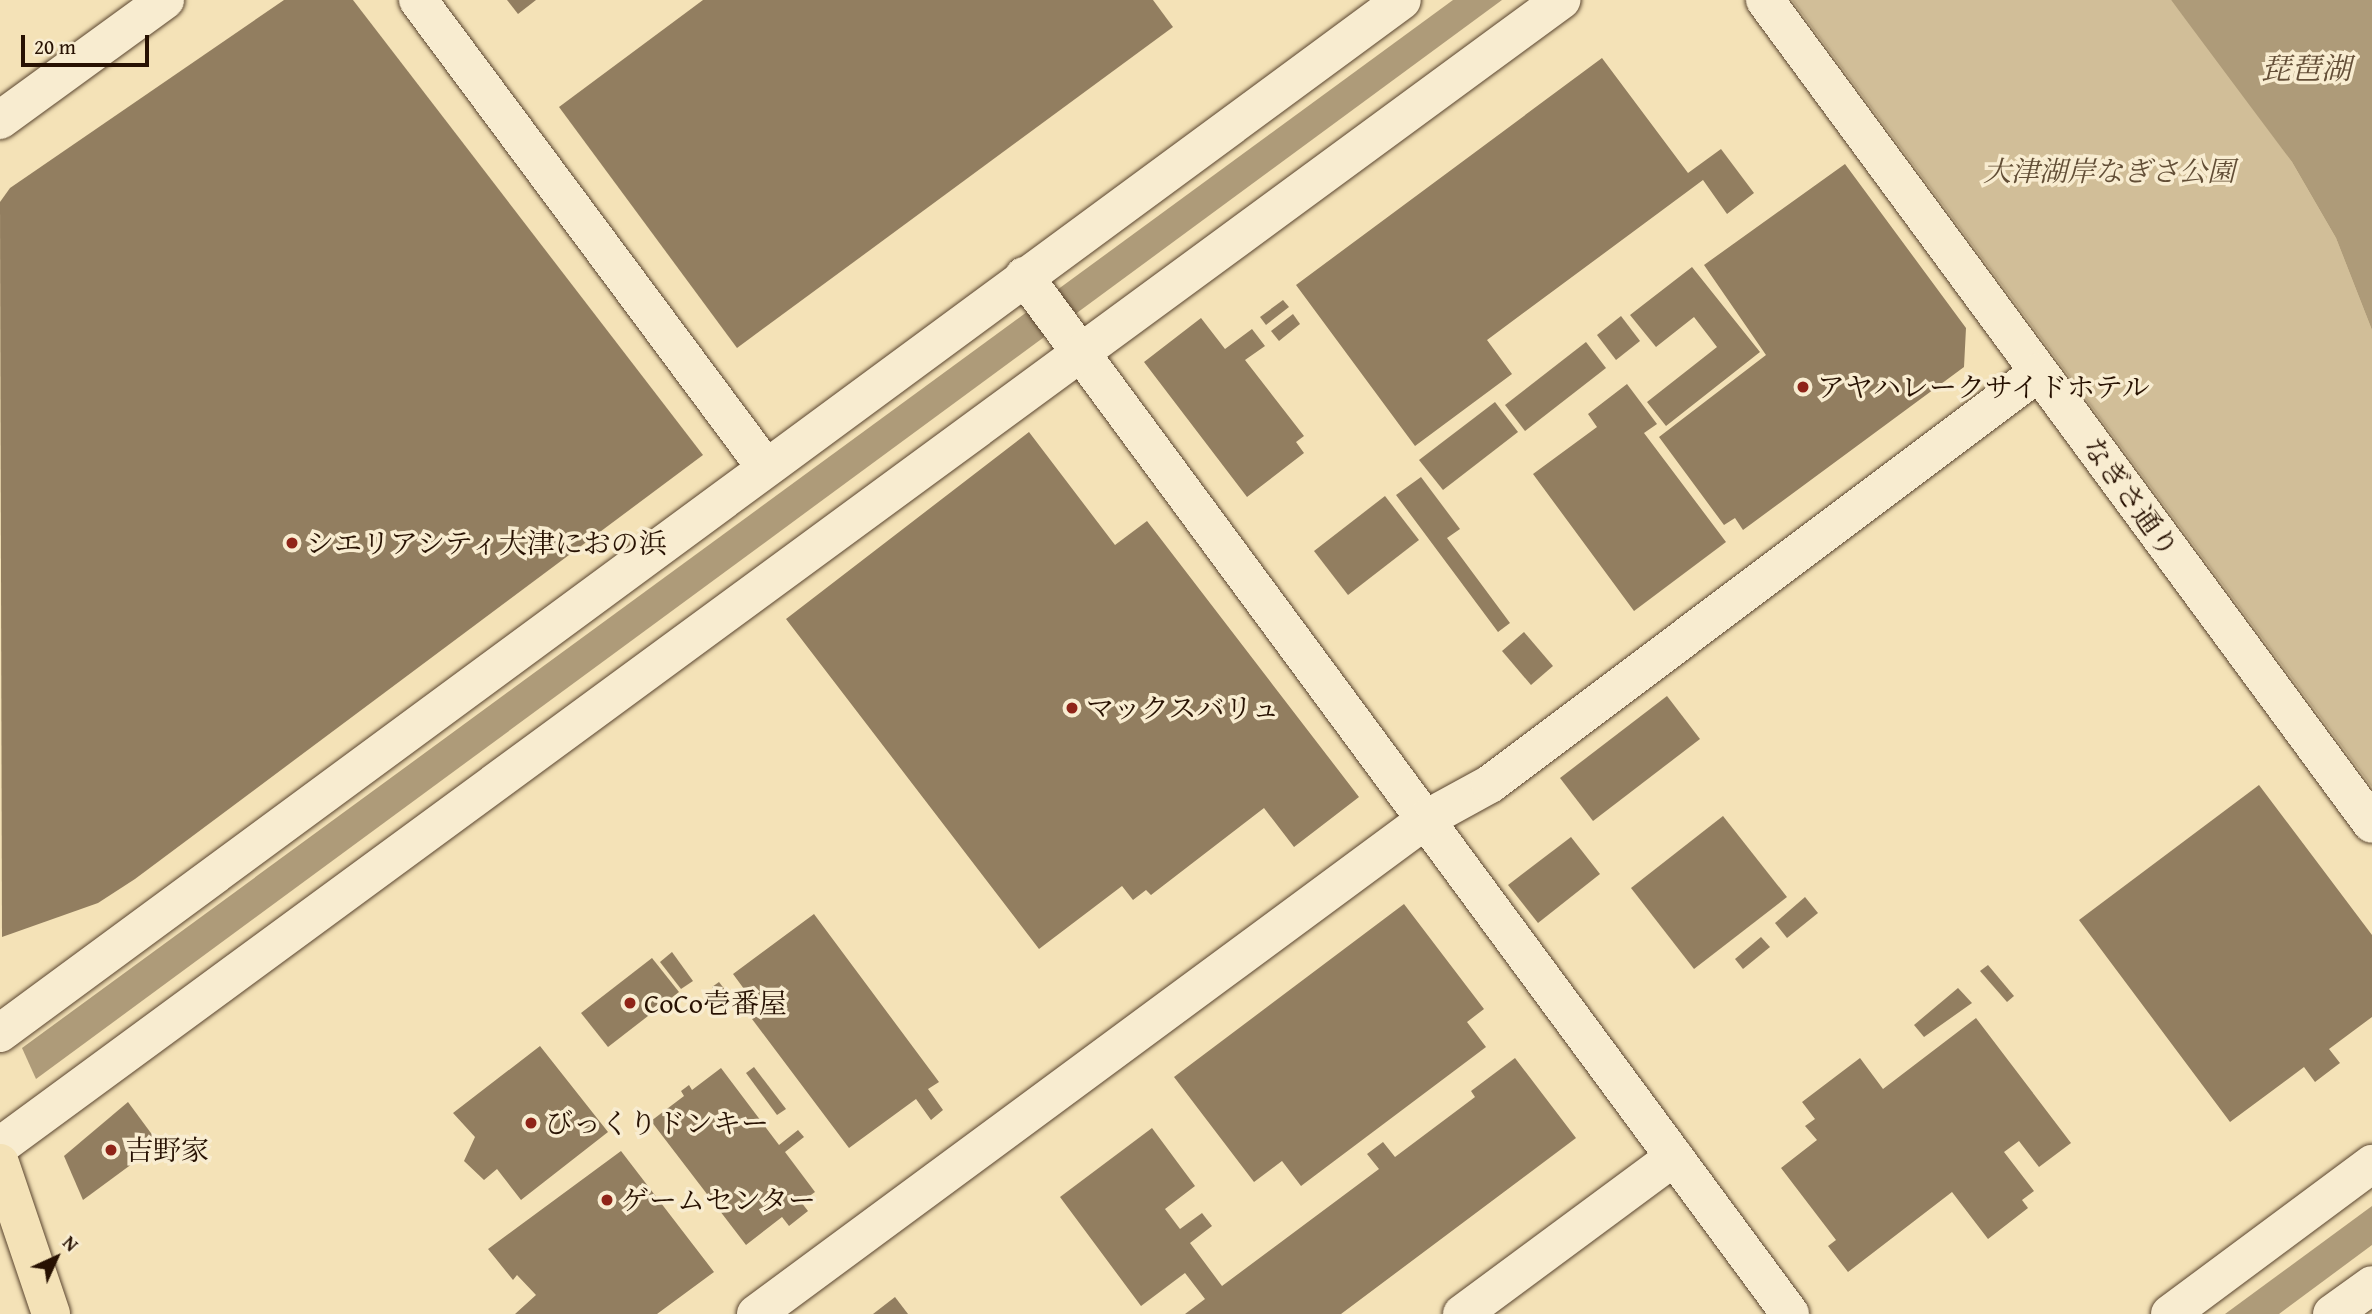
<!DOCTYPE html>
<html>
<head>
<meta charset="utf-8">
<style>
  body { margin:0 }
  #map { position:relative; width:2372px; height:1314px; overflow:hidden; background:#f4e2b7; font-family:"Gentium Book Plus","Noto Serif JP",serif }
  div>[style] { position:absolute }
  .green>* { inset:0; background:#d1be98 }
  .water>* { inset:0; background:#ae9b79 }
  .building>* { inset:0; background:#927e60 }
  .roads { filter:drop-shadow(0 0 2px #5a452f) drop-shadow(0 0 2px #5a452f) }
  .minor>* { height:38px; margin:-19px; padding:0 19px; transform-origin:19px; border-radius:19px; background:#f8ecd0 }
  .tertiary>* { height:38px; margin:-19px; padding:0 19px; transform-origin:19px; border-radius:19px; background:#f8ecd0 }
  .primary>* { height:38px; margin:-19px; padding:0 19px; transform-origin:19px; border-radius:19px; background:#f4e2b7 }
  .dots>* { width:19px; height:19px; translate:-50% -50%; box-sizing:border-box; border:4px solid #f8ecd0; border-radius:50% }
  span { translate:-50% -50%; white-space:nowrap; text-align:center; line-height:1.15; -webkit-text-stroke:7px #f8ecd0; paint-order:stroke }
  .park-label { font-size:28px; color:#624e36; font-style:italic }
  .poi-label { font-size:28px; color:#271102 }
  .left { translate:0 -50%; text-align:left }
  .street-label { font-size:28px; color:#271102 }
  .water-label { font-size:30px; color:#644f38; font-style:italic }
  .north { position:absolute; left:21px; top:1223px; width:70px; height:70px; -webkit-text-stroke:5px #f8ecd0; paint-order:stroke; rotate:45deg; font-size:19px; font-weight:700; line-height:28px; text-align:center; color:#271102 }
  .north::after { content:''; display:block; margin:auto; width:24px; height:32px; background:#271102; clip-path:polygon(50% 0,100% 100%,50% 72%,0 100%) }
  .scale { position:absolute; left:21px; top:35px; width:128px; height:32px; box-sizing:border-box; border:4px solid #271102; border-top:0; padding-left:9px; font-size:21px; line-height:24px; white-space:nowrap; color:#271102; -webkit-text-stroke:5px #f8ecd0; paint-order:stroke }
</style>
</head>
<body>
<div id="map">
  <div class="green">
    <div style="clip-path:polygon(1792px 0,2171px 0,2212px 53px,2292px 162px,2336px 238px,2372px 330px,2372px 787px)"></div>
  </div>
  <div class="water">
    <div style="clip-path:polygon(1453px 0,1502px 0,36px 1079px,22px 1048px)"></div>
    <div style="clip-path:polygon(2171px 0,2372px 0,2372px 330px,2336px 238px,2292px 162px)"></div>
    <div style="clip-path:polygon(2372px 1206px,2372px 1245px,2279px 1314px,2225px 1314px)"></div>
  </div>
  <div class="building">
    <div style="clip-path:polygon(284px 0,353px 0,703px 455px,135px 879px,98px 903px,2px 937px,0 202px,10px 188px)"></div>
    <div style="clip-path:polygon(507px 0,536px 0,518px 14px)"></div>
    <div style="clip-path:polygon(703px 0,1153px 0,1173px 27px,737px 348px,559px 107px)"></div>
    <div style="clip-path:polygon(1602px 58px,1688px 173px,1721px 149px,1754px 193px,1727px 214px,1703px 180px,1487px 340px,1512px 374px,1415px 446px,1296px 285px)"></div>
    <div style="clip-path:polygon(1845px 164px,1966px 328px,1964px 367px,1743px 530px,1735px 518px,1724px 525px,1659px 437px,1766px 355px,1704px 265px)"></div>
    <div style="clip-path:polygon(1692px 267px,1760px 352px,1666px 426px,1647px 402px,1717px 347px,1694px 317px,1656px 347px,1630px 315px)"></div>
    <div style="clip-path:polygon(1283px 300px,1289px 307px,1266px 325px,1260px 317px)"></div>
    <div style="clip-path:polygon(1293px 314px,1300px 324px,1279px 341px,1271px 331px)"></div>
    <div style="clip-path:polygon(1621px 316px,1640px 341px,1616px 360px,1597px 335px)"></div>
    <div style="clip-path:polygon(1201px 318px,1225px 349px,1252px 329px,1265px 346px,1245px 360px,1304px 436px,1296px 442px,1304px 453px,1247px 497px,1144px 362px)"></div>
    <div style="clip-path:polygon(1586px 342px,1606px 368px,1525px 431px,1505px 405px)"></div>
    <div style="clip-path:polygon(1627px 384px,1657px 424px,1644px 433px,1726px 542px,1634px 611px,1533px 474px,1597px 427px,1588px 414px)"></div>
    <div style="clip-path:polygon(1495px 402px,1518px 432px,1443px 490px,1419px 460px)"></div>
    <div style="clip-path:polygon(1029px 432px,1115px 545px,1147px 521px,1359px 797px,1294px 847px,1264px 808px,1151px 895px,1146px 890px,1133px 900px,1122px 886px,1039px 949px,786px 619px)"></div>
    <div style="clip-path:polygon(1421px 477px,1460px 529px,1447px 538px,1510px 623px,1498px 632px,1396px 495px)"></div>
    <div style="clip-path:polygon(1385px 496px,1419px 540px,1348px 595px,1314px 551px)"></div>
    <div style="clip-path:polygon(1524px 632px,1553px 666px,1531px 685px,1502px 651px)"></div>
    <div style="clip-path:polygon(1667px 696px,1700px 739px,1593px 821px,1560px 778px)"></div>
    <div style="clip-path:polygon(2259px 785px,2372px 935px,2372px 1017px,2329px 1049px,2340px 1063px,2315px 1082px,2304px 1067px,2230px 1122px,2079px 920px)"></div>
    <div style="clip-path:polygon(1723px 816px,1787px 897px,1694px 969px,1631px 888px)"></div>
    <div style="clip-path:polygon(1571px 837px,1600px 874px,1538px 923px,1508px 885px)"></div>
    <div style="clip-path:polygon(1805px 897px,1818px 913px,1787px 938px,1775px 923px)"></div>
    <div style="clip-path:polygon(1404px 904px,1484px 1009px,1467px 1022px,1486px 1047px,1301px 1186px,1282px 1161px,1254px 1182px,1174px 1077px)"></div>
    <div style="clip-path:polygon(814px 914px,939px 1082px,928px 1089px,943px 1110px,931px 1120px,916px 1099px,849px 1148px,752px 1019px,761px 1012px,733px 974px)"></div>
    <div style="clip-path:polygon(1761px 937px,1770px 947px,1743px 969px,1735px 959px)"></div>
    <div style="clip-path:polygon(672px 952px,693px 981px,681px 989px,660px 962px)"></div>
    <div style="clip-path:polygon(652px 958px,679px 992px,608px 1047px,581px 1013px)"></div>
    <div style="clip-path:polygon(1988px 965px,2014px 996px,2007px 1002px,1980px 971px)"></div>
    <div style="clip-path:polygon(719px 982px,729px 995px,722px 1000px,712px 987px)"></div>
    <div style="clip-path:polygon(1958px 988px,1972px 1003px,1924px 1037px,1914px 1025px)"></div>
    <div style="clip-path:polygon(1976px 1018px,2071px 1143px,2039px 1167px,2019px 1141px,2004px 1152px,2034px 1191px,2022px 1200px,2028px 1208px,1988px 1239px,1952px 1192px,1848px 1272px,1828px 1246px,1836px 1240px,1781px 1168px,1817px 1140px,1805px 1126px,1815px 1119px,1802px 1102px,1860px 1058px,1883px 1089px)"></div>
    <div style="clip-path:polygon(540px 1046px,608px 1132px,521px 1200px,497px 1169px,484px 1180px,464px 1161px,475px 1137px,453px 1113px)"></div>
    <div style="clip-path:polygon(1515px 1058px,1576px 1138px,1341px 1314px,1185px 1314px,1205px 1299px,1185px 1273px,1141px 1306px,1060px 1197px,1152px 1128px,1195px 1186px,1165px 1209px,1180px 1229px,1202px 1213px,1212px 1226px,1190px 1243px,1222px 1286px,1379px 1169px,1367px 1154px,1383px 1142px,1395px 1157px,1475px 1097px,1471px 1091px)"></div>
    <div style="clip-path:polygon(754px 1067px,786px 1109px,777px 1115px,746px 1073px)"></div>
    <div style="clip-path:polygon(721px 1068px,779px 1145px,798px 1130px,804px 1137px,785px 1152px,815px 1192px,801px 1202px,808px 1211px,789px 1226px,782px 1217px,746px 1245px,651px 1121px,684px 1096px,681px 1091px,689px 1085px,692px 1090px)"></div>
    <div style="clip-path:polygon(128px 1102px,159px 1144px,83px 1200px,64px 1156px)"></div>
    <div style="clip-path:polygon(621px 1151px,714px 1272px,657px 1314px,515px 1314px,536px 1295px,517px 1275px,513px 1280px,488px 1249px)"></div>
    <div style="clip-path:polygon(895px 1297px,908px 1314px,873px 1314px)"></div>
  </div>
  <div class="roads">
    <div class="minor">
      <div style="left:418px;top:0;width:583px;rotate:53.37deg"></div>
      <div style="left:0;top:120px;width:204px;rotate:-36deg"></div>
      <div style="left:1462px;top:1314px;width:264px;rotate:-36.5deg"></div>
    </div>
    <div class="tertiary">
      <div style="left:1765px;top:0;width:1023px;rotate:53.62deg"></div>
      <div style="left:1024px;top:276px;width:1290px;rotate:53.57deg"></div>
      <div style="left:0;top:1033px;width:1741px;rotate:-36.38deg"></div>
      <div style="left:0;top:1146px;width:1937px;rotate:-36.28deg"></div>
      <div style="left:756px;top:1314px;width:835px;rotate:-36.43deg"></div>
      <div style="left:1428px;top:818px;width:71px;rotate:-28.7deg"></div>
      <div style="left:1490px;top:784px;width:686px;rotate:-36.89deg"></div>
      <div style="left:2170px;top:1314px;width:252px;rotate:-36.6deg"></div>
      <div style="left:2332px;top:1314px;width:49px;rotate:-35.9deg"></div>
    </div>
    <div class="primary">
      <div style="left:0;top:1163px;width:159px;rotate:71.3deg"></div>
    </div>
  </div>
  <div class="dots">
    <div style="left:1803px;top:387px;background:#8f2418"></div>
    <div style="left:292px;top:543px;background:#8f2418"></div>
    <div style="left:1072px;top:708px;background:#8f2418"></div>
    <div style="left:630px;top:1003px;background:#8f2418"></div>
    <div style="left:531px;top:1123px;background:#8f2418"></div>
    <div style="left:111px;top:1150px;background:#8f2418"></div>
    <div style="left:607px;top:1200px;background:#8f2418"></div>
  </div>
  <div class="park-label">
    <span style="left:2109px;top:171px">大津湖岸なぎさ公園</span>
  </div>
  <div class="poi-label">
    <span class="left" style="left:1817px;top:387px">アヤハレークサイドホテル</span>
    <span class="left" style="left:306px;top:543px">シエリアシティ大津におの浜</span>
    <span class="left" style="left:1086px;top:708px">マックスバリュ</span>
    <span class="left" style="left:644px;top:1003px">CoCo壱番屋</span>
    <span class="left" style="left:545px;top:1123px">びっくりドンキー</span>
    <span class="left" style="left:125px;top:1150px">吉野家</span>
    <span class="left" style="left:621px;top:1200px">ゲームセンター</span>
  </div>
  <div class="street-label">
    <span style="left:2131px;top:497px;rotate:54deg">なぎさ通り</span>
  </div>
  <div class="water-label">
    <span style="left:2306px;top:68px">琵琶湖</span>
  </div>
  <div class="north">N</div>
  <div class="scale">20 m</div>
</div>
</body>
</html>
